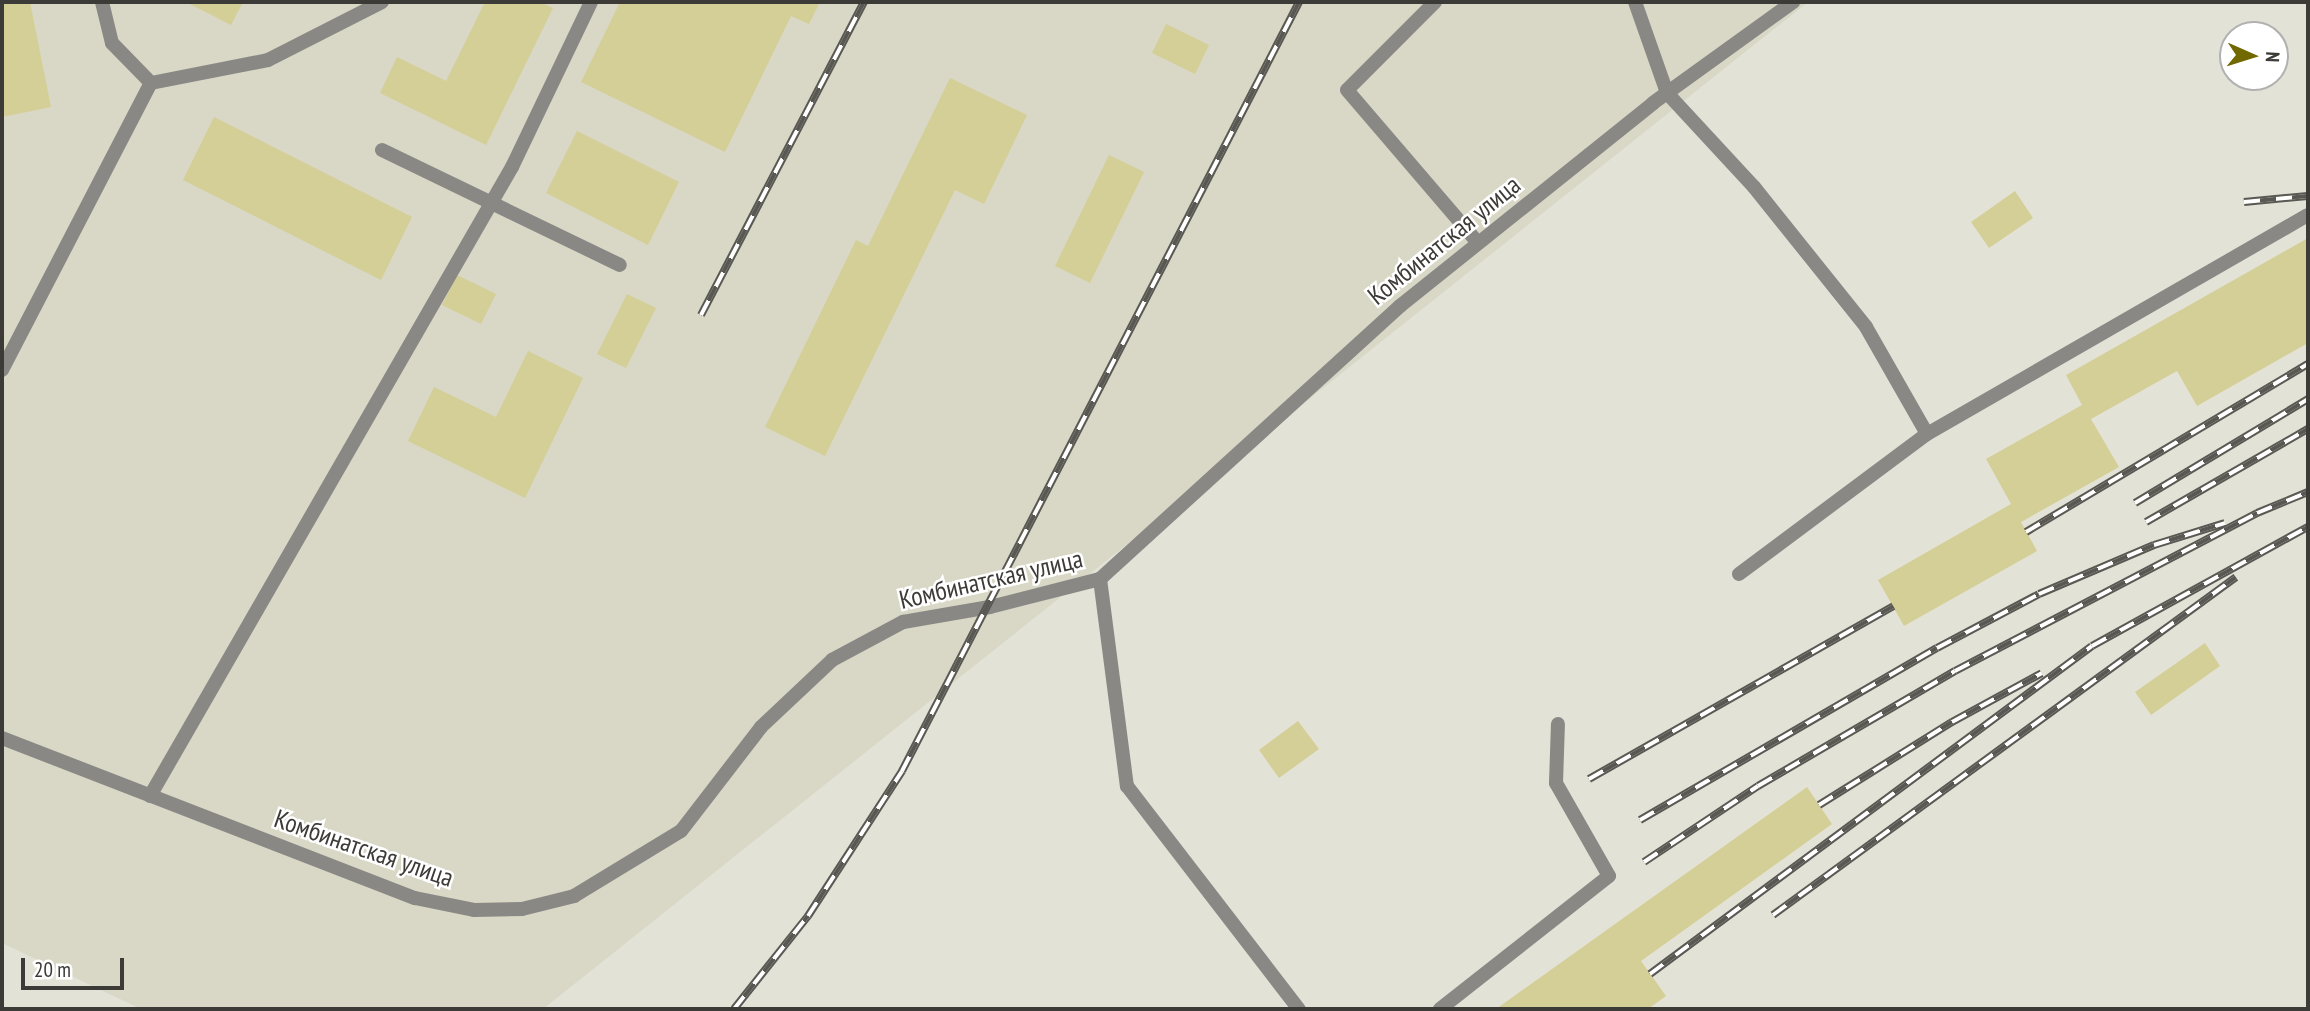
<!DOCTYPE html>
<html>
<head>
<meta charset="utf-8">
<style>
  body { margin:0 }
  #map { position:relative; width:2310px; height:1011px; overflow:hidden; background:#e3e2d7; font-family:"PT Sans Narrow",sans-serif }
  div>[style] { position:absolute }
  .built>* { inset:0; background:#d9d7c5 }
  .building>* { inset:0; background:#d4cf96 }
  .service>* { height:14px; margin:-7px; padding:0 7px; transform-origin:7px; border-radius:7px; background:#898884 }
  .minor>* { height:14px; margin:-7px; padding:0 7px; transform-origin:7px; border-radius:7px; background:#898884 }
  .rail>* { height:8px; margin-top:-4px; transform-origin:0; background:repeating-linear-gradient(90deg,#fff 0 16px,#595853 0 32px); box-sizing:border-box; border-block:2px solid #595853 }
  span { translate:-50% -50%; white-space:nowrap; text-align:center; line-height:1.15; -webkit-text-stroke:5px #fff; paint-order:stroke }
  .street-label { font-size:26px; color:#3c3b37 }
  .frame { position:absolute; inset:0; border:4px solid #3c3b37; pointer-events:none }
  .north { position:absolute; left:2219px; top:21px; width:70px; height:70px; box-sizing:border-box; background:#fff; border:2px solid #b1b1af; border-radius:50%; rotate:93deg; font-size:19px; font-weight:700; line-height:28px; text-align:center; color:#3c3b37 }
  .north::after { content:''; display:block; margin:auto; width:24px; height:32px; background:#716800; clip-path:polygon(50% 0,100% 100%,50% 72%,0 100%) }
  .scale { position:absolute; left:21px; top:958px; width:103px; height:32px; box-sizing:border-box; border:4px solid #3c3b37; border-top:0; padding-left:9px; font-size:21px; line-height:24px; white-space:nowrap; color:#3c3b37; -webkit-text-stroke:5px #fff; paint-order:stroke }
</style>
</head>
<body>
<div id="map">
  <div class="built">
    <div style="clip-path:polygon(2px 2px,1808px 2px,543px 1009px,141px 1009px,2px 943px)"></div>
  </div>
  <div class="building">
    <div style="clip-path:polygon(2px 2px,30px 2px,51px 107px,2px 117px)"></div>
    <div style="clip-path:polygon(186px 2px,243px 2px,231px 25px)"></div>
    <div style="clip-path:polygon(485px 2px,540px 2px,553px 8px,486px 145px,380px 93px,397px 57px,446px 81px)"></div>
    <div style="clip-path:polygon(620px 2px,820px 2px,809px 24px,791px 16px,725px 152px,581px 82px)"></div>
    <div style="clip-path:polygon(1166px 24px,1209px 45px,1195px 74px,1152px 53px)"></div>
    <div style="clip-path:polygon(950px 78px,1027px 115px,984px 204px,955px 190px,825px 456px,765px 427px,856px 240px,868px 246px)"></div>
    <div style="clip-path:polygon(214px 117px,412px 217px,381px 280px,183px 180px)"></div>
    <div style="clip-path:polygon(577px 131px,679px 182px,648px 245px,546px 193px)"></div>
    <div style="clip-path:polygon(1109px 155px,1144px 172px,1090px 283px,1055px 266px)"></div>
    <div style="clip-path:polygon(2015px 191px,2033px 218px,1989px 248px,1971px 222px)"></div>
    <div style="clip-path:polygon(2308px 238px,2308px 343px,2197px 406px,2177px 371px,2091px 419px,2119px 467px,2021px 522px,2037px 551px,1904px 626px,1878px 580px,2011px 504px,1986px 459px,2082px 405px,2066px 375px)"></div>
    <div style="clip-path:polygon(457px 275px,496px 294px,481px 324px,442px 305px)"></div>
    <div style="clip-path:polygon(627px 294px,656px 308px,626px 368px,597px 354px)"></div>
    <div style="clip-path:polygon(528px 351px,583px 378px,525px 498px,408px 441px,434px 387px,496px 417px)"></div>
    <div style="clip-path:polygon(2205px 643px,2220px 666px,2151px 715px,2135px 692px)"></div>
    <div style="clip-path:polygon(1298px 721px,1319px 749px,1279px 778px,1259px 750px)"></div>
    <div style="clip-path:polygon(1807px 787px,1832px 824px,1641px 961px,1666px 996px,1648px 1009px,1496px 1009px)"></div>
  </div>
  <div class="service">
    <div style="left:102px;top:2px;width:42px;rotate:76.3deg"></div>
    <div style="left:112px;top:43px;width:56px;rotate:45.7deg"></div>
    <div style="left:1435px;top:2px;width:124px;rotate:135deg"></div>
    <div style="left:1347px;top:90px;width:201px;rotate:49.4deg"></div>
    <div style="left:1635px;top:2px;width:96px;rotate:70.6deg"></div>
    <div style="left:1667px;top:93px;width:128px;rotate:47.2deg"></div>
    <div style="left:1754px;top:187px;width:179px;rotate:51.3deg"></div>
    <div style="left:1866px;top:327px;width:123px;rotate:60.3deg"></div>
    <div style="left:151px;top:83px;width:119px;rotate:-11.1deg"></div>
    <div style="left:268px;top:60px;width:128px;rotate:-27deg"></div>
    <div style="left:382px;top:150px;width:264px;rotate:25.8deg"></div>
    <div style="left:2px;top:370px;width:323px;rotate:-62.6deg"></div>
    <div style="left:1739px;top:574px;width:234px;rotate:-36.7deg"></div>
    <div style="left:1927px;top:434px;width:439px;rotate:-29.9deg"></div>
    <div style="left:1100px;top:579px;width:209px;rotate:82.6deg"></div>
    <div style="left:1127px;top:786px;width:282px;rotate:52.4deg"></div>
    <div style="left:150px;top:796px;width:726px;rotate:-60.08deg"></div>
    <div style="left:512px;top:167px;width:183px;rotate:-64.4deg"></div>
    <div style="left:1440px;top:1009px;width:215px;rotate:-38.2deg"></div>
    <div style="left:1609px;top:876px;width:107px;rotate:-119.7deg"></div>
    <div style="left:1556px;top:783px;width:59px;rotate:-88.1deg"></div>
  </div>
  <div class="minor">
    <div style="left:2px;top:738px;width:443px;rotate:21.2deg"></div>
    <div style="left:415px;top:898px;width:60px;rotate:11.5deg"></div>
    <div style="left:474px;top:910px;width:48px;rotate:-1.2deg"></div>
    <div style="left:522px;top:909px;width:54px;rotate:-14deg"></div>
    <div style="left:574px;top:896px;width:125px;rotate:-31.3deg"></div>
    <div style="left:681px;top:831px;width:131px;rotate:-52.4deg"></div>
    <div style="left:761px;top:727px;width:98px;rotate:-43.3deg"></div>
    <div style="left:832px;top:660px;width:81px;rotate:-28.2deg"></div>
    <div style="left:903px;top:622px;width:88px;rotate:-9.8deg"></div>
    <div style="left:990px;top:607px;width:114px;rotate:-14.3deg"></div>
    <div style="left:1100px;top:579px;width:406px;rotate:-42.3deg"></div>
    <div style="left:1400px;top:306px;width:324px;rotate:-38.7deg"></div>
    <div style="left:1653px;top:103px;width:173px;rotate:-35.8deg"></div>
  </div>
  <div class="rail">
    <div style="left:2244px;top:202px;width:64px;rotate:-5.4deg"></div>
    <div style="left:701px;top:315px;width:353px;rotate:-62.5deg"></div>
    <div style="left:2135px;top:503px;width:202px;rotate:-31deg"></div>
    <div style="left:2146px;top:522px;width:187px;rotate:-29.9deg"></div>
    <div style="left:2026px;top:532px;width:328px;rotate:-30.8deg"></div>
    <div style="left:1589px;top:779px;width:350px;rotate:-29.6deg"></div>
    <div style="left:1819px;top:805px;width:157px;rotate:-32deg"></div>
    <div style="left:1952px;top:722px;width:102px;rotate:-28.6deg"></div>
    <div style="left:1640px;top:820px;width:343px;rotate:-30.1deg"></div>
    <div style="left:1937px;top:648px;width:115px;rotate:-27.9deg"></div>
    <div style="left:2039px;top:594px;width:125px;rotate:-23.1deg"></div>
    <div style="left:2154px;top:545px;width:74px;rotate:-17.2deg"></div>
    <div style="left:1644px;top:862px;width:137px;rotate:-33.7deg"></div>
    <div style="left:1758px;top:786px;width:228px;rotate:-30.3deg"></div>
    <div style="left:1955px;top:671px;width:341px;rotate:-27.6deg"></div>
    <div style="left:2257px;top:513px;width:55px;rotate:-22.4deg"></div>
    <div style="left:1773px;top:915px;width:573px;rotate:-36.13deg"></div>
    <div style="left:1650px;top:974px;width:550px;rotate:-36.58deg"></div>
    <div style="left:2092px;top:646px;width:247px;rotate:-28.9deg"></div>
    <div style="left:734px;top:1009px;width:119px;rotate:-51.5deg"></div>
    <div style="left:808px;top:916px;width:173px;rotate:-57deg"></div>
    <div style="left:902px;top:771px;width:865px;rotate:-62.69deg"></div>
  </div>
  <div class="street-label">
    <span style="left:1444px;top:240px;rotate:-39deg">Комбинатская улица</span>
    <span style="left:991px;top:579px;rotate:-13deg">Комбинатская улица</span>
    <span style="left:364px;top:848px;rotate:19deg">Комбинатская улица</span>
  </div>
  <div class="frame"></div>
  <div class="north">N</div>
  <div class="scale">20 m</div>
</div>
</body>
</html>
